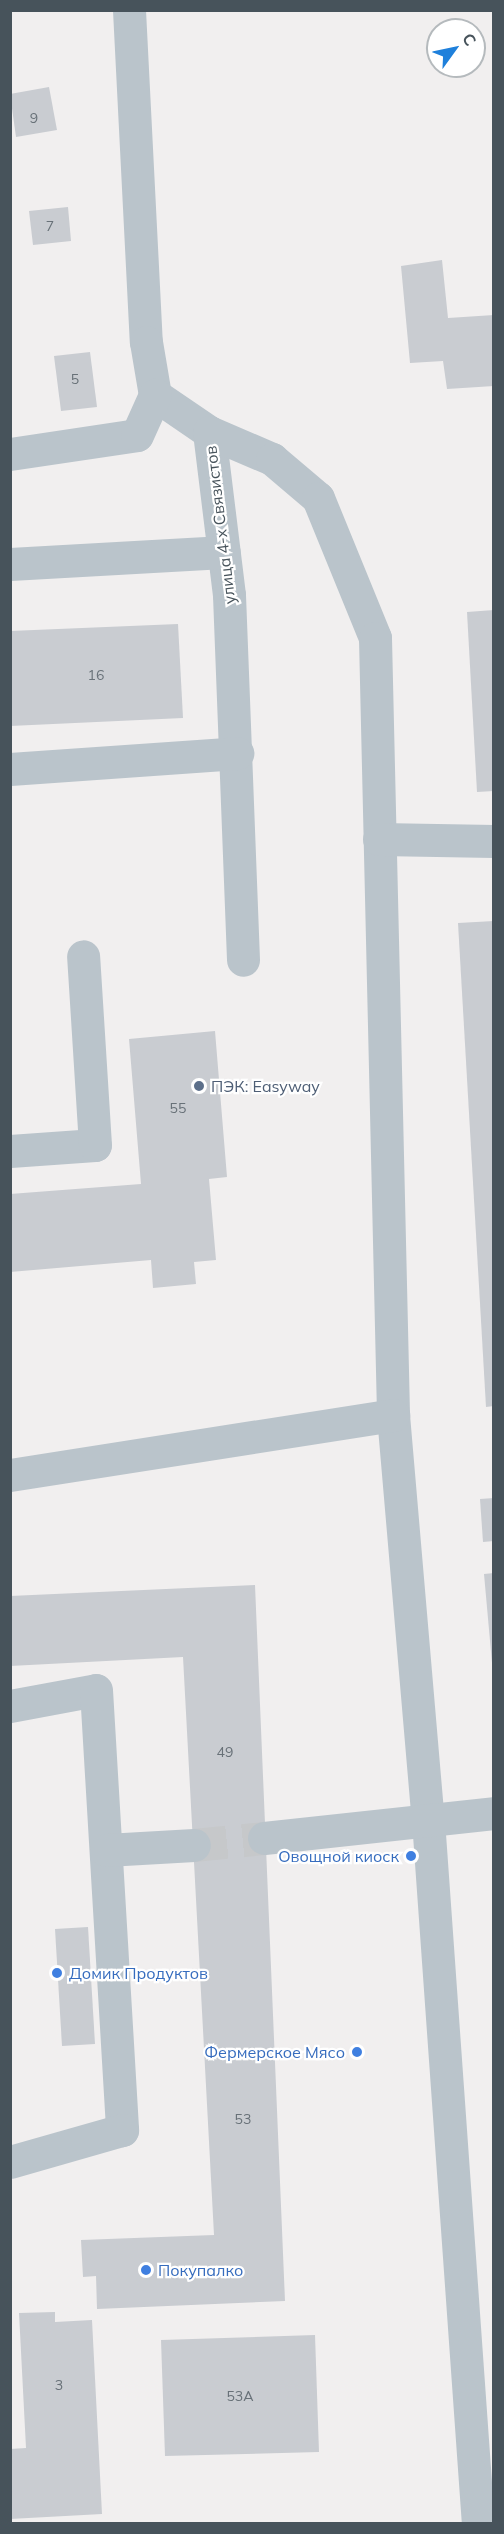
<!DOCTYPE html>
<html>
<head>
<meta charset="utf-8">
<style>
  body { margin:0 }
  #map { position:relative; width:504px; height:2534px; overflow:hidden; background:#f1efef; font-family:Mulish,sans-serif }
  div>[style] { position:absolute }
  .building>* { inset:0; background:#c9ccd1 }
  .minor-tunnel>* { height:33px; margin-top:-16.5px; transform-origin:0; background:repeating-linear-gradient(90deg,#c6c8ca 0 33px,transparent 0 49px) }
  .minor>* { height:33px; margin:-16.5px; padding:0 16.5px; transform-origin:16.5px; border-radius:16.5px; background:#bac4cb }
  .dots>* { width:16px; height:16px; translate:-50% -50%; box-sizing:border-box; border:3px solid #fff; border-radius:50% }
  span { translate:-50% -50%; white-space:nowrap; text-align:center; line-height:1.15; -webkit-text-stroke:4.5px #fff; paint-order:stroke }
  .number-label { font-size:14px; color:#687178 }
  .number-label span { -webkit-text-stroke-width:0 }
  .street-label { font-size:16px; color:#47535b }
  .service-label { font-size:16px; color:#4e5e75 }
  .left { translate:0 -50%; text-align:left }
  .shop-label { font-size:16px; color:#366cbe }
  .right { translate:-100% -50%; text-align:right }
  .frame { position:absolute; inset:0; border:12px solid #47535b; pointer-events:none }
  .north { position:absolute; left:426px; top:18px; width:60px; height:60px; box-sizing:border-box; background:#fff; border:2px solid #b5babd; border-radius:50%; rotate:57deg; font-size:16px; font-weight:700; line-height:24px; text-align:center; color:#47535b }
  .north::after { content:''; display:block; margin:auto; width:21px; height:27px; background:#1f80db; clip-path:polygon(50% 0,100% 100%,50% 72%,0 100%) }
</style>
</head>
<body>
<div id="map">
  <div class="building">
    <div style="clip-path:polygon(49px 87px,57px 130px,16px 137px,10px 94px)"></div>
    <div style="clip-path:polygon(68px 207px,71px 241px,33px 245px,29px 211px)"></div>
    <div style="clip-path:polygon(442px 260px,448px 318px,494px 315px,494px 386px,447px 389px,443px 361px,410px 363px,401px 266px)"></div>
    <div style="clip-path:polygon(90px 352px,97px 407px,61px 411px,54px 356px)"></div>
    <div style="clip-path:polygon(494px 610px,494px 791px,477px 792px,467px 612px)"></div>
    <div style="clip-path:polygon(178px 624px,183px 718px,10px 726px,10px 631px)"></div>
    <div style="clip-path:polygon(494px 921px,494px 1406px,486px 1407px,458px 923px)"></div>
    <div style="clip-path:polygon(215px 1031px,227px 1177px,209px 1179px,216px 1260px,194px 1262px,196px 1284px,153px 1288px,151px 1260px,10px 1272px,10px 1194px,141px 1184px,129px 1039px)"></div>
    <div style="clip-path:polygon(494px 1498px,494px 1541px,483px 1542px,480px 1499px)"></div>
    <div style="clip-path:polygon(494px 1573px,494px 1663px,492px 1663px,484px 1574px)"></div>
    <div style="clip-path:polygon(255px 1585px,285px 2301px,97px 2309px,96px 2276px,83px 2277px,81px 2240px,214px 2235px,183px 1657px,10px 1666px,10px 1596px)"></div>
    <div style="clip-path:polygon(88px 1927px,95px 2044px,62px 2046px,55px 1929px)"></div>
    <div style="clip-path:polygon(55px 2312px,55px 2322px,92px 2320px,102px 2514px,10px 2519px,10px 2449px,26px 2448px,19px 2313px)"></div>
    <div style="clip-path:polygon(315px 2335px,319px 2452px,165px 2456px,161px 2340px)"></div>
  </div>
  <div class="minor-tunnel">
    <div style="left:194px;top:1845px;width:70px;rotate:-5.7deg"></div>
  </div>
  <div class="minor">
    <div style="left:129px;top:10px;width:332px;rotate:87.1deg"></div>
    <div style="left:146px;top:342px;width:54px;rotate:80.4deg"></div>
    <div style="left:155px;top:395px;width:65px;rotate:34.4deg"></div>
    <div style="left:209px;top:432px;width:164px;rotate:83deg"></div>
    <div style="left:229px;top:595px;width:365px;rotate:87.8deg"></div>
    <div style="left:209px;top:432px;width:69px;rotate:23.2deg"></div>
    <div style="left:272px;top:459px;width:60px;rotate:40.3deg"></div>
    <div style="left:318px;top:498px;width:151px;rotate:67.8deg"></div>
    <div style="left:375px;top:638px;width:777px;rotate:88.67deg"></div>
    <div style="left:393px;top:1415px;width:407px;rotate:85.1deg"></div>
    <div style="left:428px;top:1820px;width:706px;rotate:85.94deg"></div>
    <div style="left:10px;top:454px;width:128px;rotate:-8.5deg"></div>
    <div style="left:137px;top:435px;width:44px;rotate:-65.8deg"></div>
    <div style="left:10px;top:564px;width:214px;rotate:-3.2deg"></div>
    <div style="left:10px;top:769px;width:228px;rotate:-4deg"></div>
    <div style="left:379px;top:839px;width:115px;rotate:1deg"></div>
    <div style="left:10px;top:1151px;width:85px;rotate:-4deg"></div>
    <div style="left:95px;top:1145px;width:189px;rotate:-93.6deg"></div>
    <div style="left:10px;top:1475px;width:388px;rotate:-8.9deg"></div>
    <div style="left:10px;top:1706px;width:87px;rotate:-10.5deg"></div>
    <div style="left:96px;top:1690px;width:441px;rotate:86.6deg"></div>
    <div style="left:122px;top:2130px;width:116px;rotate:164.1deg"></div>
    <div style="left:264px;top:1838px;width:231px;rotate:-6.2deg"></div>
    <div style="left:106px;top:1850px;width:88px;rotate:-3.3deg"></div>
  </div>
  <div class="dots">
    <div style="left:199px;top:1086px;background:#5c6f8a"></div>
    <div style="left:411px;top:1856px;background:#3f7fe0"></div>
    <div style="left:57px;top:1973px;background:#3f7fe0"></div>
    <div style="left:357px;top:2052px;background:#3f7fe0"></div>
    <div style="left:146px;top:2270px;background:#3f7fe0"></div>
  </div>
  <div class="number-label">
    <span style="left:34px;top:118px">9</span>
    <span style="left:50px;top:226px">7</span>
    <span style="left:75px;top:379px">5</span>
    <span style="left:96px;top:675px">16</span>
    <span style="left:178px;top:1108px">55</span>
    <span style="left:225px;top:1752px">49</span>
    <span style="left:243px;top:2119px">53</span>
    <span style="left:59px;top:2385px">3</span>
    <span style="left:240px;top:2396px">53А</span>
  </div>
  <div class="street-label">
    <span style="left:220px;top:525px;rotate:-97deg">улица 4-х Связистов</span>
  </div>
  <div class="service-label">
    <span class="left" style="left:211px;top:1086px">ПЭК: Easyway</span>
  </div>
  <div class="shop-label">
    <span class="right" style="left:399px;top:1856px">Овощной киоск</span>
    <span class="left" style="left:69px;top:1973px">Домик Продуктов</span>
    <span class="right" style="left:345px;top:2052px">Фермерское Мясо</span>
    <span class="left" style="left:158px;top:2270px">Покупалко</span>
  </div>
  <div class="frame"></div>
  <div class="north">С</div>
</div>
</body>
</html>
